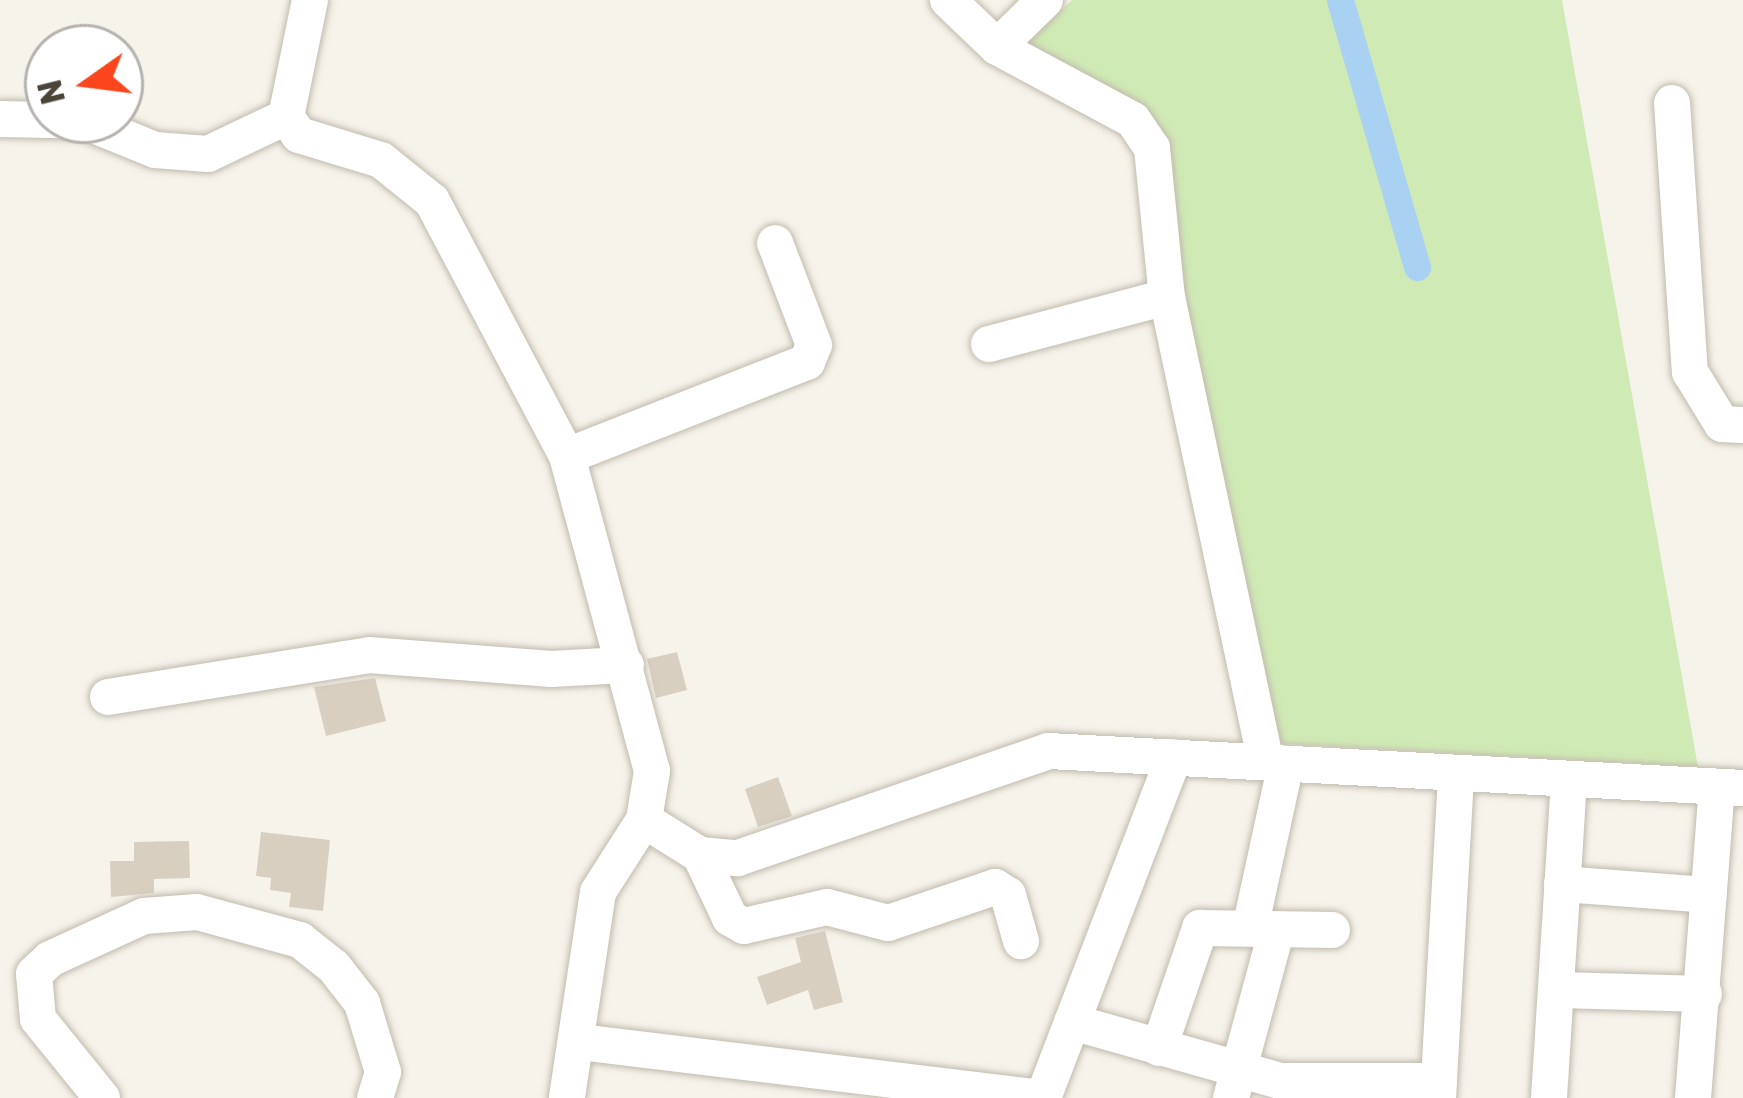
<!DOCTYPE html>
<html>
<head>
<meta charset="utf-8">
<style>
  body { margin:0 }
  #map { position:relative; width:1743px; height:1098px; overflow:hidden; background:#f6f3eb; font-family:Rubik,sans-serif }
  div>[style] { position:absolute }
  .green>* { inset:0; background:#d0eab5 }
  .canal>* { height:27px; margin:-13.5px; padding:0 13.5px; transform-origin:13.5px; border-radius:13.5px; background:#a9d1f2 }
  .building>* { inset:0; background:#d8cfc1 }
  .roads { filter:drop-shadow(0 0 3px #c2bbae) drop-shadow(0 0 3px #c2bbae) }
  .minor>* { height:36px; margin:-18px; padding:0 18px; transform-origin:18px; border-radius:18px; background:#fff }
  span { translate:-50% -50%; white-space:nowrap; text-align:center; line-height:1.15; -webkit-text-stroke:9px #fff; paint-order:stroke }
  .north { position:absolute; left:24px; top:24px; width:120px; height:120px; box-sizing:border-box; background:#fff; border:3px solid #b7b4b0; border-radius:50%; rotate:256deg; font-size:33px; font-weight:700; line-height:48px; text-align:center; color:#4a4439 }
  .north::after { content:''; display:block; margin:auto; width:42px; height:54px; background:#fb461d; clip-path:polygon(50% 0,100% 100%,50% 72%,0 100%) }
</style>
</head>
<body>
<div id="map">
  <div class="green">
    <div style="clip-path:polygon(1072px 0,1562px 0,1698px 767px,1258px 742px,1162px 157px,1025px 45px)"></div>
  </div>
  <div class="canal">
    <div style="left:1340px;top:0;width:278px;rotate:73.9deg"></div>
  </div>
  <div class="building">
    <div style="clip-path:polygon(677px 652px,687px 690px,656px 698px,647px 659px)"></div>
    <div style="clip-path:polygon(375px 678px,386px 721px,326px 736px,314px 687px)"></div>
    <div style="clip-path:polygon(778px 777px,792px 816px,758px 827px,745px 789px)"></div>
    <div style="clip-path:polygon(261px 832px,330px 840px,323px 911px,289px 907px,291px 893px,270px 890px,271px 878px,256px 876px)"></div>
    <div style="clip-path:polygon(189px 841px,190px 878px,154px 879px,154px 893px,111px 897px,110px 861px,134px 861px,134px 842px)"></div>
    <div style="clip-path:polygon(825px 931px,843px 1002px,814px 1010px,808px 990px,767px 1005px,757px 977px,801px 962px,795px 938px)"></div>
  </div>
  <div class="roads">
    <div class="minor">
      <div style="left:948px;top:0;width:68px;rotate:43.8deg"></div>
      <div style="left:997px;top:47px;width:154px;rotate:28.2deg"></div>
      <div style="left:1133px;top:120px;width:34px;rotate:56deg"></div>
      <div style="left:1152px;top:148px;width:150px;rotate:84.3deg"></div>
      <div style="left:1167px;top:297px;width:475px;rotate:78deg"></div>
      <div style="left:997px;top:47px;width:67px;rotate:-44.4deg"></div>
      <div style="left:1672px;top:103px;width:270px;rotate:86.2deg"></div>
      <div style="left:1690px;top:372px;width:61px;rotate:58.4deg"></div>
      <div style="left:1722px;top:424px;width:21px;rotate:3deg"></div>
      <div style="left:286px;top:117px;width:22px;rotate:54deg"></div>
      <div style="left:299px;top:135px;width:86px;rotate:17deg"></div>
      <div style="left:381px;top:160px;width:65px;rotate:38.8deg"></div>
      <div style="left:432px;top:201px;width:289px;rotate:62.1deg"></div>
      <div style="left:567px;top:456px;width:326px;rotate:74.9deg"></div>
      <div style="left:652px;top:771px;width:50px;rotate:99.3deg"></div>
      <div style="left:644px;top:820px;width:85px;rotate:122.6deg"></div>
      <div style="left:598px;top:892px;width:208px;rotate:98.6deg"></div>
      <div style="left:286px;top:117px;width:119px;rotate:-78.4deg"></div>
      <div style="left:0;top:119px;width:48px;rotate:1.2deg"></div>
      <div style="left:54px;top:120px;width:30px;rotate:2deg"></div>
      <div style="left:84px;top:121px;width:77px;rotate:22.2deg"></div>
      <div style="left:155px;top:150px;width:53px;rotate:4.3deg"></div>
      <div style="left:208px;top:154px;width:86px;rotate:-25.4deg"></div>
      <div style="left:989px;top:344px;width:184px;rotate:-14.8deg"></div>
      <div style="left:567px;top:456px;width:258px;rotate:-21.4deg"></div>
      <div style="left:807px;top:362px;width:18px;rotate:-68deg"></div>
      <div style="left:814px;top:345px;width:109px;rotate:-110.9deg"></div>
      <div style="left:108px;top:697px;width:264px;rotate:-9.1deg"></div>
      <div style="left:369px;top:655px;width:183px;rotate:4.4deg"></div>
      <div style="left:551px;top:669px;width:75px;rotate:-3.1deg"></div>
      <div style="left:644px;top:820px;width:66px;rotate:32deg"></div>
      <div style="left:700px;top:855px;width:38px;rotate:5deg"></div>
      <div style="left:738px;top:858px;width:329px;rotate:-19deg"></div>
      <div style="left:1049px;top:751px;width:695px;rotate:3.05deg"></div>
      <div style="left:700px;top:855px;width:70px;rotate:64.5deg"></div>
      <div style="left:730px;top:918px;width:16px;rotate:30deg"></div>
      <div style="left:744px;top:926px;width:85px;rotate:-12.9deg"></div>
      <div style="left:827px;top:907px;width:63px;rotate:14.7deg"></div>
      <div style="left:888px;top:923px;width:113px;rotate:-18.6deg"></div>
      <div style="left:995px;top:887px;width:15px;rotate:32deg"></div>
      <div style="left:1008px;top:895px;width:48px;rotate:74.2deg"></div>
      <div style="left:1562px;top:884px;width:147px;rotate:4.3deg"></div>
      <div style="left:1251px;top:924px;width:164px;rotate:-77.7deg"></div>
      <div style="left:1560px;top:990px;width:144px;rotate:1.6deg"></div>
      <div style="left:1072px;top:1022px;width:216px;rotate:15.8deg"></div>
      <div style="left:1280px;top:1081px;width:159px"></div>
      <div style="left:580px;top:1042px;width:463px;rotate:6.9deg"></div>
      <div style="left:1159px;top:1048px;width:127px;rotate:-71.1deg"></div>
      <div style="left:1200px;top:928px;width:132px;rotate:0.9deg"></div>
      <div style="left:102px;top:1098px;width:102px;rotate:-129deg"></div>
      <div style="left:38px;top:1019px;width:45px;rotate:-95.1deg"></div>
      <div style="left:34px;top:974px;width:22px;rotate:-43deg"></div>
      <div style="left:50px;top:959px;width:103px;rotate:-24.6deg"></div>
      <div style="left:144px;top:916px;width:53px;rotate:-4.3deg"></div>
      <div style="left:197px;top:912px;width:107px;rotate:15.2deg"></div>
      <div style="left:300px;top:940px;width:43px;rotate:38.5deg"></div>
      <div style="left:334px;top:967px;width:46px;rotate:52.1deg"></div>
      <div style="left:362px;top:1003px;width:72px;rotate:73.1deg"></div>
      <div style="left:383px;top:1072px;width:27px;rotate:107deg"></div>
      <div style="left:1043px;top:1098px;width:365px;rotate:-69deg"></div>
      <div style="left:1231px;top:1098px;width:172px;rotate:-74.8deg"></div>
      <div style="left:1438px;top:1098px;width:323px;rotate:-86.8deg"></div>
      <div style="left:1549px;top:1098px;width:318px;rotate:-86.4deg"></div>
      <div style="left:1693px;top:1098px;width:312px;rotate:-85.6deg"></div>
    </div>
  </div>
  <div class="north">N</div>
</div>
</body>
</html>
